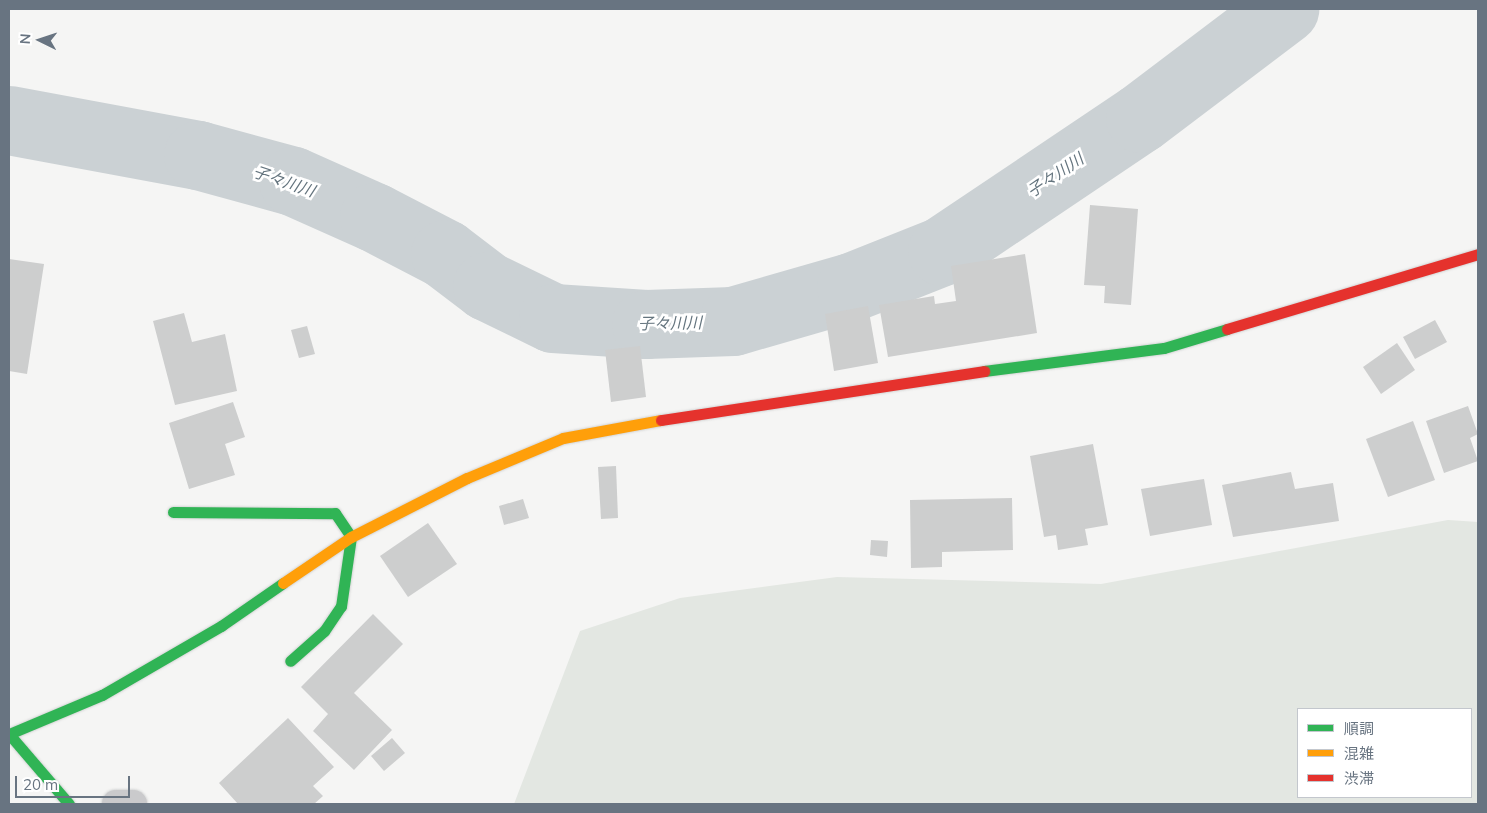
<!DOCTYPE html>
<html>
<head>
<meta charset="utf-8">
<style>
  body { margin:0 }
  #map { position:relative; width:1487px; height:813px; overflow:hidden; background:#f5f5f4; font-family:Mulish,"Noto Sans JP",sans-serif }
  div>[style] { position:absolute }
  .green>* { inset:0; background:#e3e7e2 }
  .river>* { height:69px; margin:-34.5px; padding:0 34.5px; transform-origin:34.5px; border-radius:34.5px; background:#cbd1d4 }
  .building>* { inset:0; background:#cdcece }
  .roads { filter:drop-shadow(0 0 1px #d2d3d3) drop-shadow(0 0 1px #d2d3d3) }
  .street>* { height:28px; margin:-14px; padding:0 14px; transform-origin:14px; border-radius:14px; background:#cacacc }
  .fast>* { height:11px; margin:-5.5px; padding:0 5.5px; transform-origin:5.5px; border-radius:5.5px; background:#30b455 }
  .slow>* { height:11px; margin:-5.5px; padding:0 5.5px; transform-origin:5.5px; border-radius:5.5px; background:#ff9f0a }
  .jam>* { height:11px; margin:-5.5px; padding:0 5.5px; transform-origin:5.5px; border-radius:5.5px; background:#e5322d }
  span { translate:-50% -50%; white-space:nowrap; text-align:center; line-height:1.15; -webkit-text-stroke:5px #fff; paint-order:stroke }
  .water-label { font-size:16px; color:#64747e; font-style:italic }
  .frame { position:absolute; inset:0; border:10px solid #687481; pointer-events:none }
  .legend { position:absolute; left:1297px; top:708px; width:175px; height:90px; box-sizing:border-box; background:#fff; border:1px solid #c3c7cd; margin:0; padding:6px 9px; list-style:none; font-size:15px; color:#687481 }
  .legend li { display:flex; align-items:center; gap:10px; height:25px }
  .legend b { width:25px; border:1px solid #c3c7cd }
  .north { position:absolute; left:15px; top:15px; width:50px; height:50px; -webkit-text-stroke:4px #fff; paint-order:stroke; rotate:274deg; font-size:14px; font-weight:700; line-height:20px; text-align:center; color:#687481 }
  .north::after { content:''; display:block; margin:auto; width:18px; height:22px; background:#687481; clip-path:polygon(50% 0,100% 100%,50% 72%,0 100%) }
  .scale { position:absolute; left:15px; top:776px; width:115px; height:22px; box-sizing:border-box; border:2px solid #687481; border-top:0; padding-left:6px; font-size:15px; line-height:18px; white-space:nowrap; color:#687481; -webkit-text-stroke:4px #fff; paint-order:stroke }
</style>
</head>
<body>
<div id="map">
  <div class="green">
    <div style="clip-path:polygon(evenodd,1448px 520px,1478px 522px,1478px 804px,514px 804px,580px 631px,680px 598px,837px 577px,1101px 584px,1448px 520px,1298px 709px,1471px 709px,1471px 797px,1298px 797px,1298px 709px)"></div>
  </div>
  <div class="river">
    <div style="left:9px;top:120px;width:192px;rotate:10.5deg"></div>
    <div style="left:198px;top:155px;width:98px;rotate:15.3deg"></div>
    <div style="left:293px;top:181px;width:89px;rotate:24deg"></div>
    <div style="left:374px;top:217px;width:80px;rotate:27.5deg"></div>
    <div style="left:445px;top:254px;width:53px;rotate:37.3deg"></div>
    <div style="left:487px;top:286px;width:73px;rotate:25.9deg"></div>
    <div style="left:553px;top:318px;width:93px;rotate:3.7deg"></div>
    <div style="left:646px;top:324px;width:87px;rotate:-2deg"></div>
    <div style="left:733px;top:321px;width:123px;rotate:-16.1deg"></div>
    <div style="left:851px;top:287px;width:98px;rotate:-21.6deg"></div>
    <div style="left:942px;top:251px;width:239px;rotate:-33.9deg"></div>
    <div style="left:1140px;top:118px;width:181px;rotate:-37.1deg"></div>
  </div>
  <div class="building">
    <div style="clip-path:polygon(1090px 205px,1138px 209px,1131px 305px,1104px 303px,1105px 286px,1084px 285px)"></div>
    <div style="clip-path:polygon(1025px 254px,1037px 333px,888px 357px,879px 305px,934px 296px,935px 304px,956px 301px,951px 266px)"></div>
    <div style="clip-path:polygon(9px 259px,44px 264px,27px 374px,9px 371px)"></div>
    <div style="clip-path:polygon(868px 306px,878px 363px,834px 371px,825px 314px)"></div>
    <div style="clip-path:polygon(184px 313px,192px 342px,225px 334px,237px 391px,175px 405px,153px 321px)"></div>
    <div style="clip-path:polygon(1435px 320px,1447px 342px,1415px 359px,1403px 337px)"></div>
    <div style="clip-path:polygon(307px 326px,315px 354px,299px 358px,291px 330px)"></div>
    <div style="clip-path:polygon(1397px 343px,1415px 370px,1381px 394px,1363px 367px)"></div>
    <div style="clip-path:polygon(640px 346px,646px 397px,611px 402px,605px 350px)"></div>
    <div style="clip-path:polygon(233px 402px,245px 437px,225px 444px,235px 475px,189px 489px,169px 423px)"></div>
    <div style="clip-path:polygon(1468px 406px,1478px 434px,1470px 438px,1478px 461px,1444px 473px,1426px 421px)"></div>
    <div style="clip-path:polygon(1413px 421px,1435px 480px,1388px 497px,1366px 439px)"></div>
    <div style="clip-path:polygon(1093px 444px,1108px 525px,1085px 529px,1088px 545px,1058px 550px,1056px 535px,1044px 537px,1030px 456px)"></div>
    <div style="clip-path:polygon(616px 466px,618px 518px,601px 519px,598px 467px)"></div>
    <div style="clip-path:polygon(1291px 472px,1295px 489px,1333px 483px,1339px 521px,1233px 537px,1222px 485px)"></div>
    <div style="clip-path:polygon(1204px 479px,1212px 525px,1150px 536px,1141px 489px)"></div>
    <div style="clip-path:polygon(1012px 498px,1013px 550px,942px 552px,942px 567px,911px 568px,910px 500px)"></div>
    <div style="clip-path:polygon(523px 499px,529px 518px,504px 525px,499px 506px)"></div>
    <div style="clip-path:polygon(428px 523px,457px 564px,408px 597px,380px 556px)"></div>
    <div style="clip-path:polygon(871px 540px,888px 541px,887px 557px,870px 555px)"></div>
    <div style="clip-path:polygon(373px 614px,403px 644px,354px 693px,392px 730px,354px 770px,313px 731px,328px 714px,301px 687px)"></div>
    <div style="clip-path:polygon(288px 718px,334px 767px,313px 786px,323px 796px,314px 804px,238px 804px,219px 783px)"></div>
    <div style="clip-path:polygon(392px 738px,405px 753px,384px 771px,371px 756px)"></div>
  </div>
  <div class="roads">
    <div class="street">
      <div style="left:116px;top:804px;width:17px"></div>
    </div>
    <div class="fast">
      <div style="left:984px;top:371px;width:181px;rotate:-7.3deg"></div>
      <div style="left:1164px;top:348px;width:66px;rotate:-16.8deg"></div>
      <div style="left:173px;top:512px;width:162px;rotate:0.4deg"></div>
      <div style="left:335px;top:513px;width:29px;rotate:56deg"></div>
      <div style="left:351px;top:537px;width:70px;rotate:98.2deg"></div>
      <div style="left:341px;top:606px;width:30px;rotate:124deg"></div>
      <div style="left:324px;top:631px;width:45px;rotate:138.6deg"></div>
      <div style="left:9px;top:734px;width:101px;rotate:-22.8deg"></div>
      <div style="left:102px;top:695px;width:138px;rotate:-30.1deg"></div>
      <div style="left:221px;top:626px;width:75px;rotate:-34.7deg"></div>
      <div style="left:9px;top:734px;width:92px;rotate:49.4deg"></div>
    </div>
    <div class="slow">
      <div style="left:283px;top:583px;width:82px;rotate:-34.1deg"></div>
      <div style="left:351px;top:537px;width:130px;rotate:-27deg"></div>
      <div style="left:467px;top:478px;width:104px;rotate:-22.6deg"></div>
      <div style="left:563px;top:438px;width:100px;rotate:-10.4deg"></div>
    </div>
    <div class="jam">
      <div style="left:1227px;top:329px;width:262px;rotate:-16.6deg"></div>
      <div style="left:661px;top:420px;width:327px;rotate:-8.6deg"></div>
    </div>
  </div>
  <div class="water-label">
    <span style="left:1055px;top:175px;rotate:-34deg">子々川川</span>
    <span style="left:284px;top:181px;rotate:19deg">子々川川</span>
    <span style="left:670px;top:323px;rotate:-1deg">子々川川</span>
  </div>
  <div class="frame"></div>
  <ul class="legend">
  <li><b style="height:6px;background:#30b455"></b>順調</li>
  <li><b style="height:6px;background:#ff9f0a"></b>混雑</li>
  <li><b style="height:6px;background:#e5322d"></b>渋滞</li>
  </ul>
  <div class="north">N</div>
  <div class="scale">20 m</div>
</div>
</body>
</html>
